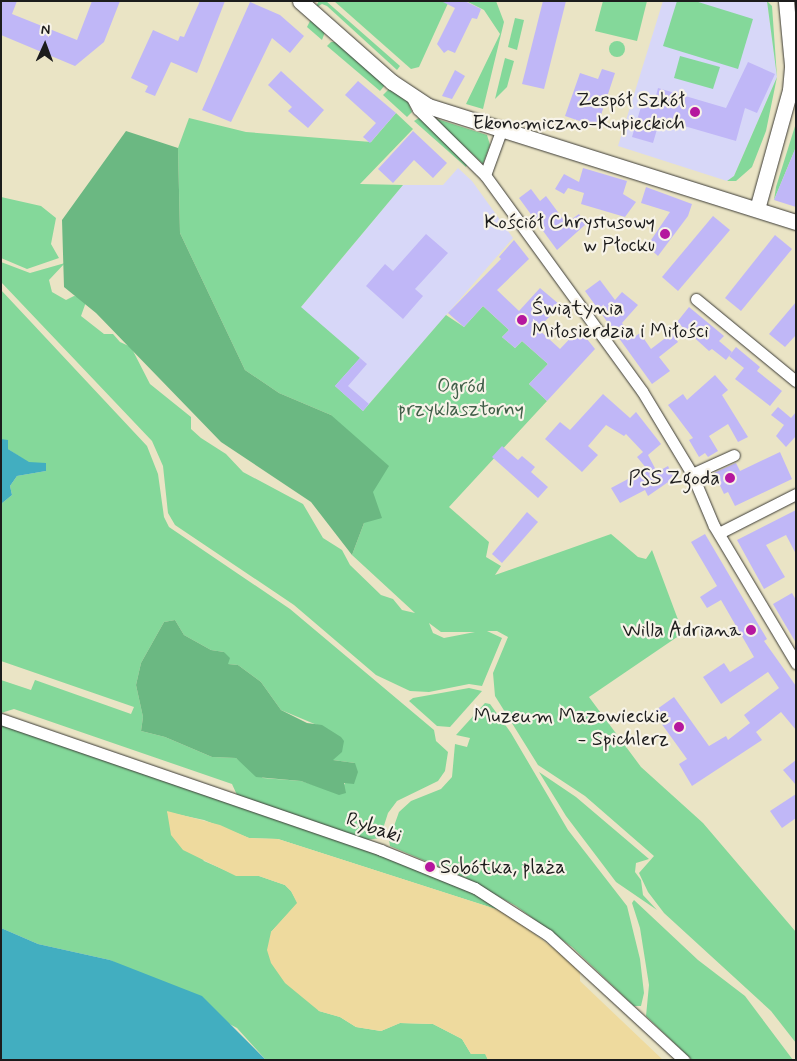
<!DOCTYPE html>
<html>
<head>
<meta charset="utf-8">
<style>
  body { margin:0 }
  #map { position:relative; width:797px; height:1061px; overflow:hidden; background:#eae4c5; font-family:Mynerve,sans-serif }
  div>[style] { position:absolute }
  .built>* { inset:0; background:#d7d7f8 }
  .green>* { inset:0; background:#84d89a }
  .round { border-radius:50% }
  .forest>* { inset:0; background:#6bb882 }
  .sand>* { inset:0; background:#eeda9e }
  .water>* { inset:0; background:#42aec0 }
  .building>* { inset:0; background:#c0b7f7 }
  .roads { filter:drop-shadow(0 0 1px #3b3a35) drop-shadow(0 0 1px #3b3a35) }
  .minor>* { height:11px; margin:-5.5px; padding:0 5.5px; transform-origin:5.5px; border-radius:5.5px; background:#fff }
  .tertiary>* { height:15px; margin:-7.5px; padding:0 7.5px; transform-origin:7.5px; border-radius:7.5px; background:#fff }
  .dots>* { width:14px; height:14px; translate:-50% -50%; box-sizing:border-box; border:2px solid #f7f3e8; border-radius:50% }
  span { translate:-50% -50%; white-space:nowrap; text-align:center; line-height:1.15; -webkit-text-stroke:4.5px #f7f3e8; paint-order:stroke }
  .poi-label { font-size:20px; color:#1c1c1c }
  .right { translate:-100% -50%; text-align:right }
  .left { translate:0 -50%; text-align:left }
  .park-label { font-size:20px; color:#405e48 }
  .street-label { font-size:20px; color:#1c1c1c }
  .frame { position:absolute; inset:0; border:2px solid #1c1c1c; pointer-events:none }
  .north { position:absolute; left:20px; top:20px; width:50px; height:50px; -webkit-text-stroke:4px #f7f3e8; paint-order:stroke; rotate:2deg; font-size:14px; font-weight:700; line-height:20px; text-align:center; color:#1c1c1c }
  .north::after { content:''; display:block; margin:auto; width:18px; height:22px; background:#1c1c1c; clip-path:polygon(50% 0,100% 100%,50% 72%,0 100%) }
</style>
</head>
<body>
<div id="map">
  <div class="built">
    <div style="clip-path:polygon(663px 1px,767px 1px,777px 77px,734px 176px,727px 181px,618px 146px)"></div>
    <div style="clip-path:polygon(458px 168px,472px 181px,513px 238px,363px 411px,335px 386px,301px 307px,403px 185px,443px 185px)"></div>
  </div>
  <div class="green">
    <div style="clip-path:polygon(319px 1px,326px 1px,400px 66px,397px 70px,327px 6px,322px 4px,315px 8px)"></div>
    <div style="clip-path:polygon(334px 1px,449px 1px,419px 67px,411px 69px)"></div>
    <div style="clip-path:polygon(466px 1px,496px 1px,504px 22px,483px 109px,466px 104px,500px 34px,484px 10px)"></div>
    <div style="clip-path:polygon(603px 1px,647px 1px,637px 41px,595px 31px)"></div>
    <div style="clip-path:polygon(677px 1px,695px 1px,753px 19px,738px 69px,663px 46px)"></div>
    <div style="clip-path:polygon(767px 1px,772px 6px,777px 77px,766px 131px,752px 167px,736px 181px,727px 181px,734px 176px,777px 77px)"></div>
    <div style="clip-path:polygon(515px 18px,524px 20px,517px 50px,508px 47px)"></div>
    <div style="clip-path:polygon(311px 19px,325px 32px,322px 40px,307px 27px)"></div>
    <div class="round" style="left:609px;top:41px;width:16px;height:16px"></div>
    <div style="clip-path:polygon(331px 42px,337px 42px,385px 85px,380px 91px,327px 46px)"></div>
    <div style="clip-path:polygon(680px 56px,720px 67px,713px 89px,674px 78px)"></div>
    <div style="clip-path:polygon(505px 58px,514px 61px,507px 87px,495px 99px)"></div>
    <div style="clip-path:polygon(389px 89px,408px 102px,412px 112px,407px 117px,383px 95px)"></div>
    <div style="clip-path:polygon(evenodd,396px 113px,413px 129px,360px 184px,403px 185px,301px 307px,360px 358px,335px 386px,363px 411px,446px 315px,464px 327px,483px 306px,509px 330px,502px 337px,515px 348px,522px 341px,548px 364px,529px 384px,547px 401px,449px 507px,489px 542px,486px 557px,501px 566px,495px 575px,611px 534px,638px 557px,646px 559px,652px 550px,683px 633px,589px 697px,641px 767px,703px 823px,796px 932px,796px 1043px,771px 1011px,664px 913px,648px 892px,639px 873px,654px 856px,585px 796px,538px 765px,495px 696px,493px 673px,508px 637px,497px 631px,487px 631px,502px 638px,482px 686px,469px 684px,429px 692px,410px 691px,376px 675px,294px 605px,175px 525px,168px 513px,163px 466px,152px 441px,1px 282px,1px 262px,30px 273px,65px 263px,49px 280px,52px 292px,66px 300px,74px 296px,81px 297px,86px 302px,81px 316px,104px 334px,113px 334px,120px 342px,131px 347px,150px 384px,191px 417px,191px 429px,201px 438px,226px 454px,243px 472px,303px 504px,323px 538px,342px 550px,350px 565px,381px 595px,393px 599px,402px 610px,415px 613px,352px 555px,364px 523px,331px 415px,279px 393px,245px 370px,180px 233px,178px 148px,189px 118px,246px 132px,371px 142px,396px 113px,429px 623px,441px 632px,475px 632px,444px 638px,433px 633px,429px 623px)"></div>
    <div style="clip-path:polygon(422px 116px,468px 163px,466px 167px,414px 121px)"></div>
    <div style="clip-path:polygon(434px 118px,487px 135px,490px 145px,483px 164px)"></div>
    <div style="clip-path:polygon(796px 123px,796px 147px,774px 200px,776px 187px)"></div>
    <div style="clip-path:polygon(1px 197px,41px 206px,56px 218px,51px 244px,59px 258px,27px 269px,1px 258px)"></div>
    <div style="clip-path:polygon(evenodd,1px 290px,147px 446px,158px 474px,164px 517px,169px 527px,290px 609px,434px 730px,436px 741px,448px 752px,445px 771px,438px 781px,397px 801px,388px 813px,380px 838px,366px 840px,237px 795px,232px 784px,14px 709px,1px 713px,1px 680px,31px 690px,35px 680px,131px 714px,134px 707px,1px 661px,1px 504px,12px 495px,10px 486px,17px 476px,46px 471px,46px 463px,29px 463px,8px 449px,1px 439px,1px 290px,175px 620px,184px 635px,211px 650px,224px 652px,228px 664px,238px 665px,261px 682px,281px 710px,329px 730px,333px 760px,355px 763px,343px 787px,333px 791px,301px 781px,263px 778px,236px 758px,212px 757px,165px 737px,141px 731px,143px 717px,136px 685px,141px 663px,164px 622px,175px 620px)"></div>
    <div style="clip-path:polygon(469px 688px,482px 691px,450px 727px,437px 726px,409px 701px,413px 698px)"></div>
    <div style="clip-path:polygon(485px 703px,490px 704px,511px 733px,568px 830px,627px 906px,640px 959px,644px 993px,641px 1006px,634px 1006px,572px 947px,516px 906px,463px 877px,390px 846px,389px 840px,399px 812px,411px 801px,441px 789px,452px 777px,455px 744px,467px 747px,470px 738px,456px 735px)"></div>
    <div style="clip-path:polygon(1px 724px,394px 860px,466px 889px,505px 912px,278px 839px,249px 838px,204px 820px,167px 812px,204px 861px,236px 875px,259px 876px,285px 885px,291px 891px,298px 903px,271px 932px,319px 1011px,340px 1017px,356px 1027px,381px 1031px,400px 1023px,433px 1024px,462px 1039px,471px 1054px,486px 1054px,488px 1060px,266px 1060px,237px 1028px,110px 960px,38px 944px,1px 928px)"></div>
    <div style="clip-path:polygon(539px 772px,576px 797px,649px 859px,636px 863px,635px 872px,641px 880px,643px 895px,657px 910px,616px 882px,566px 816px)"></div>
    <div style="clip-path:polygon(634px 900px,698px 960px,745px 996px,793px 1060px,692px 1060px,646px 1016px,649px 985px,640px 928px,632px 903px)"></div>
  </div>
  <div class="forest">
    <div style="clip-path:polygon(126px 131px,178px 148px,180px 233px,245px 370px,279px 393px,331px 415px,389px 466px,373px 492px,382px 518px,364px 523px,352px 555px,311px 502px,221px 442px,96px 313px,64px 287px,62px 220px)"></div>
    <div style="clip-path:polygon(175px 620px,184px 635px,211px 650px,224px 652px,230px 658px,228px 664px,238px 665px,261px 682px,281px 710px,307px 723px,322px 725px,341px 737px,344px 741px,342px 752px,333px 760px,355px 763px,358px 772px,354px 784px,344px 783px,346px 793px,339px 795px,301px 781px,256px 777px,236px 758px,212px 757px,165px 737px,141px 731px,143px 717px,136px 685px,141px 663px,164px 622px)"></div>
  </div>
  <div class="sand">
    <div style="clip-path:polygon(167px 811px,220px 825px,249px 838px,278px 839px,505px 912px,580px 968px,580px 981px,663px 1060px,488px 1060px,485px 1054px,471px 1054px,462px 1039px,433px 1024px,400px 1023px,381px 1031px,356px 1027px,340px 1017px,319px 1011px,285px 983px,271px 963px,267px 950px,271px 932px,297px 903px,291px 891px,285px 885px,259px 876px,236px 876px,183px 850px,171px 835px)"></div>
  </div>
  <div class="water">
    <div style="clip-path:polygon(1px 439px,8px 440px,8px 449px,29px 462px,46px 463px,46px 471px,17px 476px,10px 486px,12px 495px,1px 504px)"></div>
    <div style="clip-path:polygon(1px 928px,38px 944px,110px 960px,202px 996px,266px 1060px,1px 1060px)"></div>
  </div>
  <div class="building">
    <div style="clip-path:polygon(1px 1px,17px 1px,12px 14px,77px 40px,92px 1px,120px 1px,104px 42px,75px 66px,1px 35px)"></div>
    <div style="clip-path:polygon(200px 1px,225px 1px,197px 73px,171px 62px,155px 96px,145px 92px,148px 86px,131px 78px,153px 30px,178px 41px,180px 36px,184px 37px)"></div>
    <div style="clip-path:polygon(441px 1px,465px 1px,481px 9px,477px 19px,472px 18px,455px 53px,448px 50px,444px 53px,437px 44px,455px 8px)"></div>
    <div style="clip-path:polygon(543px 1px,566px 1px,544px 89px,522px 84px)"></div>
    <div style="clip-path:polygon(250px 2px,280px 15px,304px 36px,290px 53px,272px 38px,231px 122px,202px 110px)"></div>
    <div style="clip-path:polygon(748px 62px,775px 74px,757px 113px,745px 108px,736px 141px,660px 119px,653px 143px,632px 137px,643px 100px,654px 103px,658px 88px,726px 108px)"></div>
    <div style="clip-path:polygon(602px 69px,615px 73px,597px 127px,565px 116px,580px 73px,598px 79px)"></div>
    <div style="clip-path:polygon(455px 70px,465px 76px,452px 99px,442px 96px)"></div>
    <div style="clip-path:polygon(281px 71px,324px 110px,308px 128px,288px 111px,292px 107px,268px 85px)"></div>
    <div style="clip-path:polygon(358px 81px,396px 113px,370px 143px,363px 137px,376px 123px,345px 95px)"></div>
    <div style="clip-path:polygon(413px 131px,447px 163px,433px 178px,414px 160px,393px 183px,378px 169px)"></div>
    <div style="clip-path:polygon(796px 147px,796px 207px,774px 200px)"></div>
    <div style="clip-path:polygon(583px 168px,627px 181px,623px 194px,636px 202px,625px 217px,581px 204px,584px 193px,568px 188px,564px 194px,555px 189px,564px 174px,579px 182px)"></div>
    <div style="clip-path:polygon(646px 187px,692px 204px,688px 216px,658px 256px,647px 246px,670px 212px,641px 203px)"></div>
    <div style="clip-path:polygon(531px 189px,540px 201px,546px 196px,566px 223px,579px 214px,586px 224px,557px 250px,519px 198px)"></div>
    <div style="clip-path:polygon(713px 216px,730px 230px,678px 291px,662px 277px)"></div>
    <div style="clip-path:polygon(426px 234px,448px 253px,415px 289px,423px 296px,403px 319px,366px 286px,385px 264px,393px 271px)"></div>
    <div style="clip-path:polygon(775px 235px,792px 249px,741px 311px,725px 298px)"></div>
    <div style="clip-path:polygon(514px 240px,529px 259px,497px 290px,519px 311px,540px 288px,560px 305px,538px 329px,560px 349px,579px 329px,595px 349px,547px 401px,529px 384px,548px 364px,522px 341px,515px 348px,502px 337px,509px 330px,483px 306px,464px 327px,448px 313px,501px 259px,499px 257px)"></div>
    <div style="clip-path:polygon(600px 280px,615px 300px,622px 292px,638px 305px,622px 323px,633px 338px,640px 333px,651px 349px,672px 333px,678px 342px,659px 357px,670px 371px,652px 384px,585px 291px)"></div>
    <div style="clip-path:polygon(796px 302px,796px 335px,785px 347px,769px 334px)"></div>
    <div style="clip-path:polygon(689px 307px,724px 336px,719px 341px,732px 352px,726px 360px,712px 349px,709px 351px,677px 322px)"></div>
    <div style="clip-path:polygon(736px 347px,760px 367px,757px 371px,782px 391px,770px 406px,735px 379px,744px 368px,729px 356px)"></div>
    <div style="clip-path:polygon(360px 358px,367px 364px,348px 386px,369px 404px,363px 411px,335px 386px)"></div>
    <div style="clip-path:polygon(715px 375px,728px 390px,722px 395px,748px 437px,738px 442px,728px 424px,709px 436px,718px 451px,708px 457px,705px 453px,699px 457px,689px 440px,693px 438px,668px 405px,683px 394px,687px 400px)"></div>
    <div style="clip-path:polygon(603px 394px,630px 418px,636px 412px,661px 444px,648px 455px,657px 472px,668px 466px,674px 478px,648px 496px,645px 490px,620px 503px,611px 488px,647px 469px,637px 457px,643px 452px,626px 434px,624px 436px,606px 425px,588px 446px,598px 455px,582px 472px,545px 439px,560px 422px,570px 430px)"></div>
    <div style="clip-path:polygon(778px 407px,791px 418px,796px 412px,796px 436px,786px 447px,776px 436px,784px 425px,771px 415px)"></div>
    <div style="clip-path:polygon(502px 446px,518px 460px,522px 456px,535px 467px,531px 472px,548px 487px,538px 498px,492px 457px)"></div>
    <div style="clip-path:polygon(780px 452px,792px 479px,735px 506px,728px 492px,724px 494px,714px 473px,736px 463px,740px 471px)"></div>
    <div style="clip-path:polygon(796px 510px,796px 554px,786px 535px,766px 545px,785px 577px,764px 589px,737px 540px)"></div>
    <div style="clip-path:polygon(527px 512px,538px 522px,502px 563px,492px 554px)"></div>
    <div style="clip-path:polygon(705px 534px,767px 639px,764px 641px,796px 686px,796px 730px,781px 712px,756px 732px,762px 740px,692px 786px,679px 764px,687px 759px,653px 712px,674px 697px,709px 746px,726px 736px,728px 740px,750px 723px,744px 715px,779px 688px,768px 672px,721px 704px,703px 677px,724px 663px,730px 672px,754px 657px,721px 600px,707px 608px,700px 597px,717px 586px,691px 542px)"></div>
    <div style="clip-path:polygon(792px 593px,796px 600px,796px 643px,773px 604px)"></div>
    <div style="clip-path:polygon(796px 760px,796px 785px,783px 770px)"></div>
    <div style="clip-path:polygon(796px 794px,796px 818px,782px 828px,770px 811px)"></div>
  </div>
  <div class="roads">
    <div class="minor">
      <div style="left:411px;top:96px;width:15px;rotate:62deg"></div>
      <div style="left:418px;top:109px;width:94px;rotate:44.6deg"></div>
      <div style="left:485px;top:175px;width:267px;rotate:54deg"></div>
      <div style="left:642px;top:391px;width:97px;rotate:58.9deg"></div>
      <div style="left:692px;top:474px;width:56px;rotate:67.1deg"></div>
      <div style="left:714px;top:526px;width:160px;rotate:59.1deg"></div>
      <div style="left:485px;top:175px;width:47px;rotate:-70deg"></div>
      <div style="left:696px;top:299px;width:129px;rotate:39.4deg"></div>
      <div style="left:692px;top:474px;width:46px;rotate:-24.3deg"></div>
      <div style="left:719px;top:533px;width:86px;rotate:-26.9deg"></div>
      <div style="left:1px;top:719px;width:402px;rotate:19deg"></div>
      <div style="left:381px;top:850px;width:101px;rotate:22deg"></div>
      <div style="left:475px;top:888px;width:87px;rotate:32.8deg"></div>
      <div style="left:548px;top:935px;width:185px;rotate:42.6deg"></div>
    </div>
    <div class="tertiary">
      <div style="left:300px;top:1px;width:123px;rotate:41.4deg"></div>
      <div style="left:392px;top:82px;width:43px;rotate:33.7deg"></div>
      <div style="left:428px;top:106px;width:386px;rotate:17.5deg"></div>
      <div style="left:757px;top:209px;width:123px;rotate:-74.5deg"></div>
      <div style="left:790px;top:90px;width:25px;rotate:-85deg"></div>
      <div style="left:792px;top:65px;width:64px;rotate:-95.4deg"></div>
    </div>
  </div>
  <div class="dots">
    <div style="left:695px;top:112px;background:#b5179e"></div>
    <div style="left:665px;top:234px;background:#b5179e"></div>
    <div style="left:522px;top:320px;background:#b5179e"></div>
    <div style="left:730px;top:478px;background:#b5179e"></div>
    <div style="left:751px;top:630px;background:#b5179e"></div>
    <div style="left:679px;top:727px;background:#b5179e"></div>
    <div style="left:430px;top:867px;background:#b5179e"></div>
  </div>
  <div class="poi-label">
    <span class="right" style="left:685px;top:112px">Zespół Szkół<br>Ekonomiczno-Kupieckich</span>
    <span class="right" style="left:655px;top:234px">Kościół Chrystusowy<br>w Płocku</span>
    <span class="left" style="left:532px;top:320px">Świątynia<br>Miłosierdzia i Miłości</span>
    <span class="right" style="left:720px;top:478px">PSS Zgoda</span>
    <span class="right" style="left:741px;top:630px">Willa Adriana</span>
    <span class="right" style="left:669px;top:728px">Muzeum Mazowieckie<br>- Spichlerz</span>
    <span class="left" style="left:440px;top:867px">Sobótka, plaża</span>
  </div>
  <div class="park-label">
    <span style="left:461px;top:398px">Ogród<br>przyklasztorny</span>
  </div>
  <div class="street-label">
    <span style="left:374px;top:828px;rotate:19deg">Rybaki</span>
  </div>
  <div class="frame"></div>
  <div class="north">N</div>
</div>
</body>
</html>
